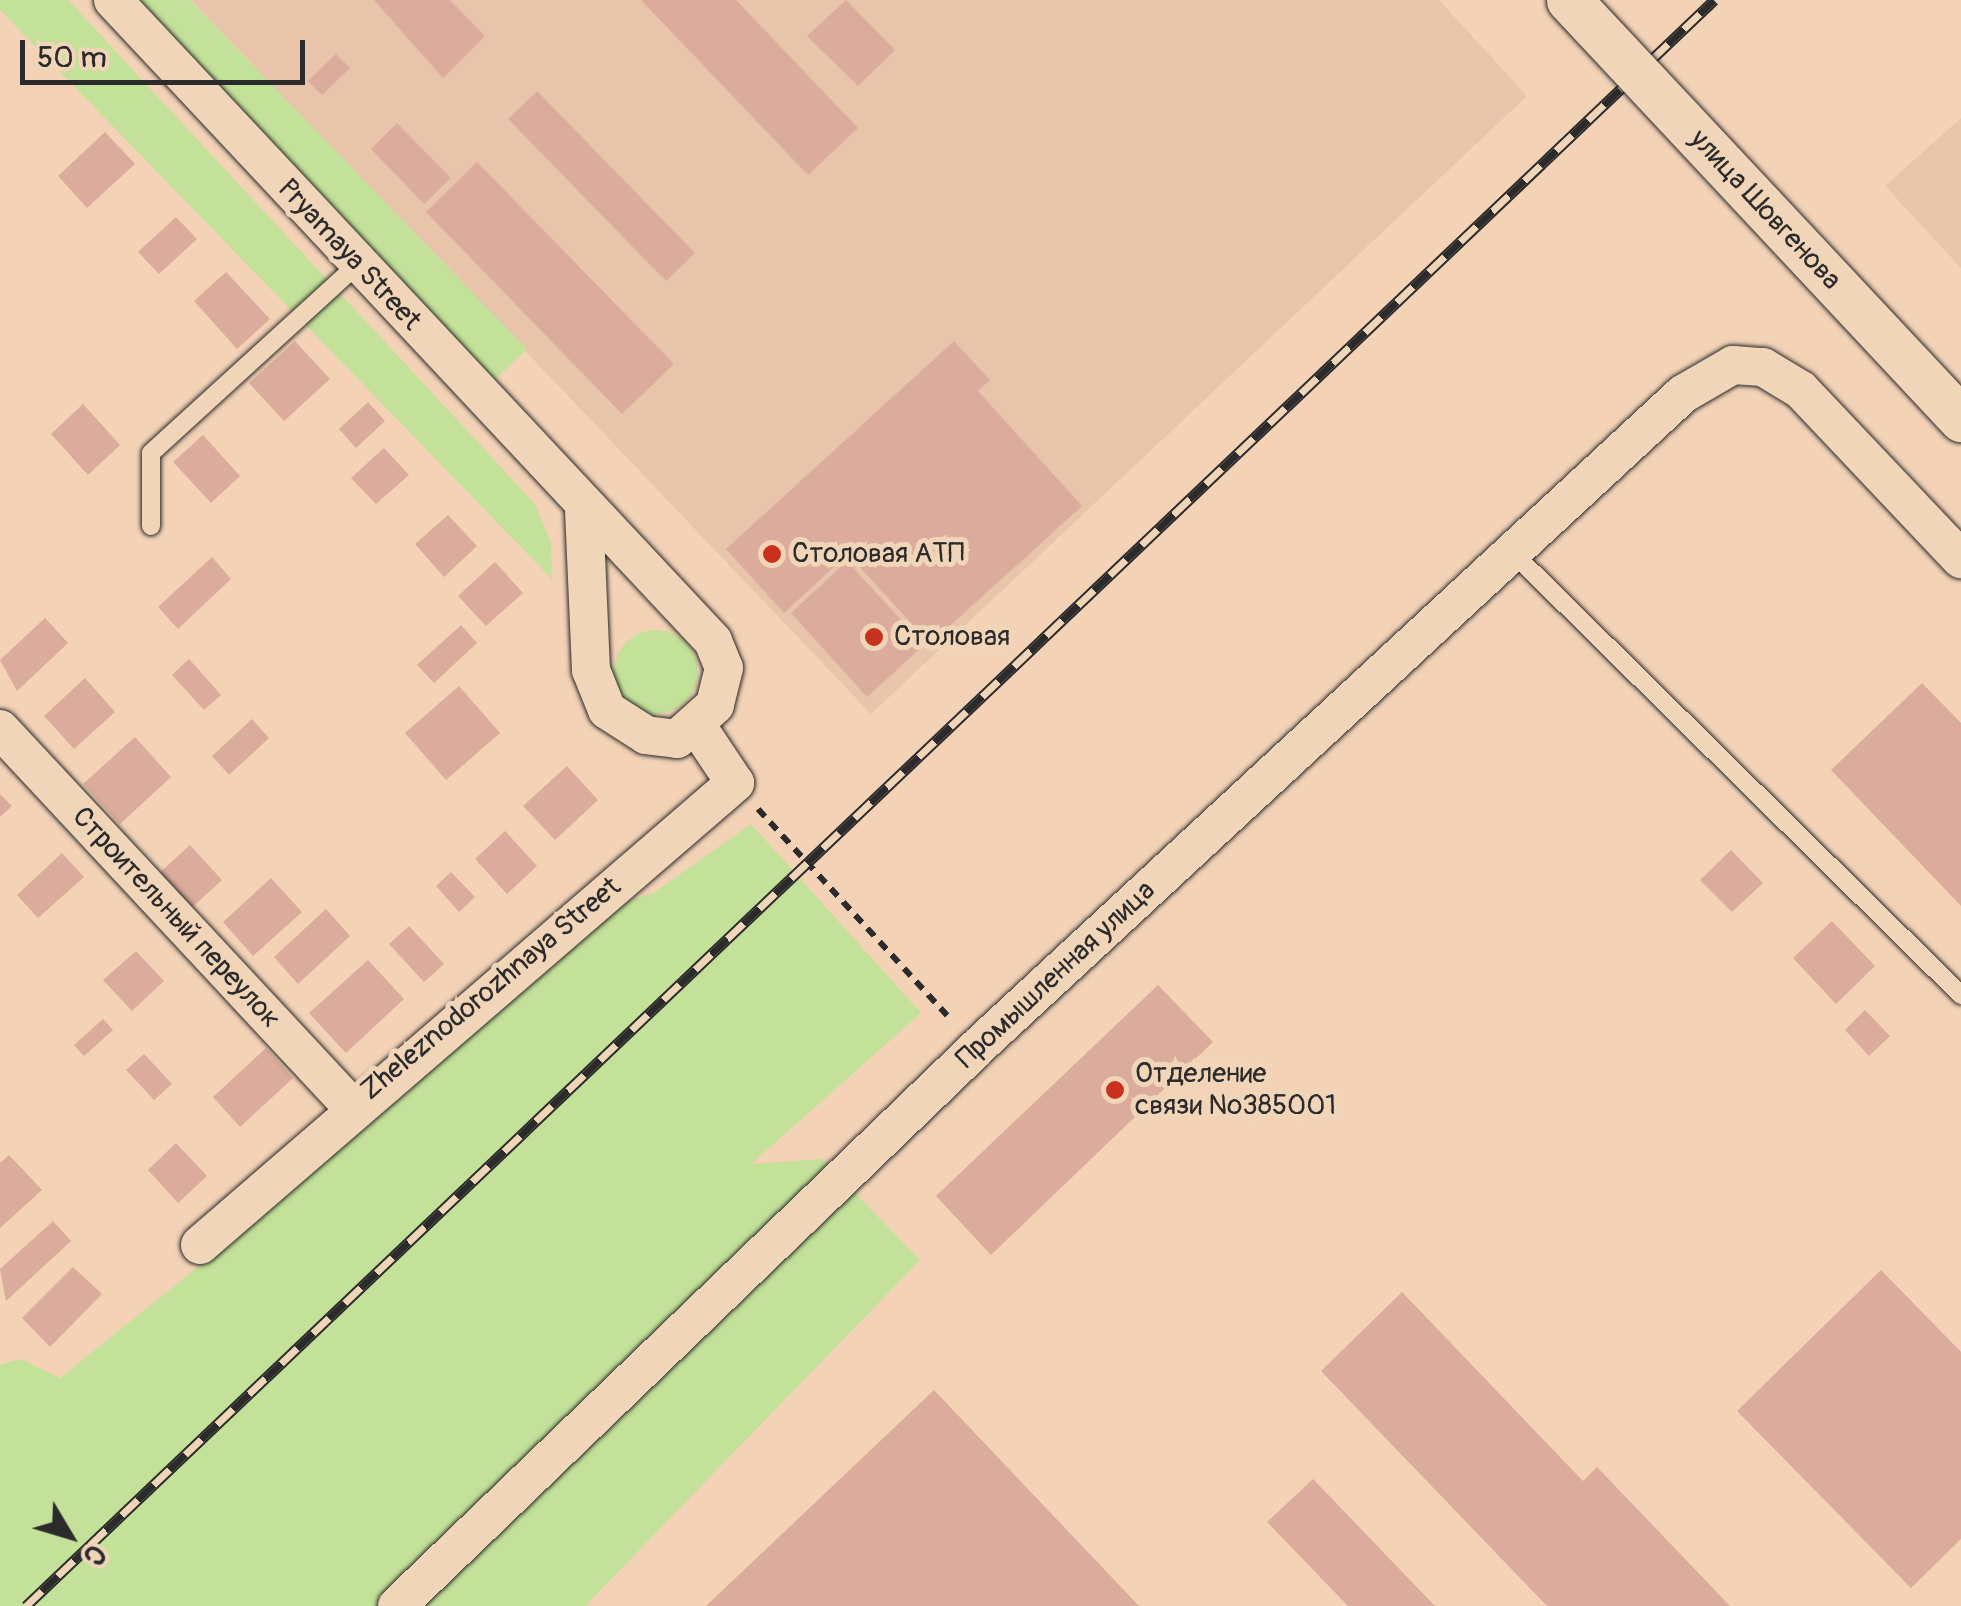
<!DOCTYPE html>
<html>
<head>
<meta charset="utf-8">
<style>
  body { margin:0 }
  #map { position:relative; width:1961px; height:1606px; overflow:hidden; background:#f3d2b6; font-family:Pangolin,sans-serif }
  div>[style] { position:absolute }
  .built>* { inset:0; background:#e8c4ab }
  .green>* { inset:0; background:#c3e198 }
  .round { border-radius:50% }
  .building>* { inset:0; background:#dbac9b }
  .path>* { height:6px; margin-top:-3px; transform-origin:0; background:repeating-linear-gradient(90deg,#2b2b2b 0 10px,transparent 0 18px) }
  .roads { filter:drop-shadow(0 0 2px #2b2b2b) drop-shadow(0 0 2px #2b2b2b) }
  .service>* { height:18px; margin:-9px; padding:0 9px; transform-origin:9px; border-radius:9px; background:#f1d5b8 }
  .minor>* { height:38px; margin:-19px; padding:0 19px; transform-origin:19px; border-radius:19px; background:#f1d5b8 }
  .rail>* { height:11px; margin-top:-5.5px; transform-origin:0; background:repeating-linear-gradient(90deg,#f1d5b8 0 22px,#2b2b2b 0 44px); box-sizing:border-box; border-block:2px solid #2b2b2b }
  .bridges { filter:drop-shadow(0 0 2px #2b2b2b) drop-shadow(0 0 2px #2b2b2b) }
  .tertiary-bridge>* { height:45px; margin:-22.5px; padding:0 22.5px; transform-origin:22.5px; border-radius:22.5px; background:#f1d5b8 }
  .dots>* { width:28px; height:28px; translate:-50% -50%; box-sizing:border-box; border:5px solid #f1d5b8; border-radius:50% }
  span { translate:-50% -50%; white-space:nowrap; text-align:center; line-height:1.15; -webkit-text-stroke:10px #f1d5b8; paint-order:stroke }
  .street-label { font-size:28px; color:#2b2b2b }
  .poi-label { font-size:28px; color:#2b2b2b }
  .left { translate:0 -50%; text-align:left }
  .north { position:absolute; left:20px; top:1486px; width:100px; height:100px; -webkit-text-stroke:8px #f1d5b8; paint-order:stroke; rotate:128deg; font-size:28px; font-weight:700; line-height:40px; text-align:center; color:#2b2b2b }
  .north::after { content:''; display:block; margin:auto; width:35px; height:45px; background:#2b2b2b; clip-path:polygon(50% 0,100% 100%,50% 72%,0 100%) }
  .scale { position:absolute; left:20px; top:40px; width:285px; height:45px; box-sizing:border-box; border:5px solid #2b2b2b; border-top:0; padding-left:12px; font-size:30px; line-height:35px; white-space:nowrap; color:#2b2b2b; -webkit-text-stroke:8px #f1d5b8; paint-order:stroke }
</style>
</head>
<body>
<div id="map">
  <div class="built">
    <div style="clip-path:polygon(191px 0,1439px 0,1527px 96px,871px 714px)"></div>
    <div style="clip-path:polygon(1961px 118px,1961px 268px,1885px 186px)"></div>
  </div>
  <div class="green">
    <div style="clip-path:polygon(0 0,68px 0,534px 503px,551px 542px,552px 579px,0 10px)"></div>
    <div style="clip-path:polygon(136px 0,190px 0,527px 349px,491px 383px)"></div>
    <div class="round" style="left:614px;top:630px;width:84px;height:84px"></div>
    <div style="clip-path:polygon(751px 824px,921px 1013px,751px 1164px,822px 1159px,920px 1260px,585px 1606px,0 1606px,0 1365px,20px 1359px,60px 1378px,281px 1200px,606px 909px,655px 892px)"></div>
  </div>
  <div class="building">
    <div style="clip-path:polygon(374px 0,450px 0,485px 36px,443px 78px)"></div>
    <div style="clip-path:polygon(641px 0,736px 0,858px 128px,808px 175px)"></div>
    <div style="clip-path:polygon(846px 0,895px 50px,858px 86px,807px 36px)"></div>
    <div style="clip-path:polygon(336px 54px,350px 68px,322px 95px,308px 81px)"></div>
    <div style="clip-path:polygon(537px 91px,695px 253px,666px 281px,508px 119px)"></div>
    <div style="clip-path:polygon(397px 123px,451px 178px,424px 204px,371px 149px)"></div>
    <div style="clip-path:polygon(105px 132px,135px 164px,87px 208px,58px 176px)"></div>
    <div style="clip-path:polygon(477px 162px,674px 364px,622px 414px,426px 212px)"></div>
    <div style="clip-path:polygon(176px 217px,197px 239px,159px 274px,138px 252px)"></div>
    <div style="clip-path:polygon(226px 272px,270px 319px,237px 349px,194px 301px)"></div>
    <div style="clip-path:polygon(295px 341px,330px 379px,284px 421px,249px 383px)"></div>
    <div style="clip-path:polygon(954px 341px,990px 380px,978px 391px,1082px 506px,930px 644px,848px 554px,784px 613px,726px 549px)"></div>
    <div style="clip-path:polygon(368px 402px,385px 421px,356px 448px,339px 429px)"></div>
    <div style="clip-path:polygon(83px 404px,120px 445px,88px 475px,51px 434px)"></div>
    <div style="clip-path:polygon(203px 435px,240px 476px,211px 503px,173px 462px)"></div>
    <div style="clip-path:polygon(384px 448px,409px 475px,376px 504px,351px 478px)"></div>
    <div style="clip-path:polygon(448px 515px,477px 546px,444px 577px,415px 544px)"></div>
    <div style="clip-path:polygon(212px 557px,231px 579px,178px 629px,158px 607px)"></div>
    <div style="clip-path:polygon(847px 561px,924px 645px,867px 697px,791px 613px)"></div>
    <div style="clip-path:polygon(495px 562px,523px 593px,486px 626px,458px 596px)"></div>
    <div style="clip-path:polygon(45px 618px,68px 643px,17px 691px,0 660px)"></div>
    <div style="clip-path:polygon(461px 625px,477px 643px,434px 683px,417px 665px)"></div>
    <div style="clip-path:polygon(189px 659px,221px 695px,204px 710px,172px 675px)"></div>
    <div style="clip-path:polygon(85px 678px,115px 712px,74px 749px,44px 716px)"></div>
    <div style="clip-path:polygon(1922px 683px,1961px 723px,1961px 906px,1831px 770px)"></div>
    <div style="clip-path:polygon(459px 686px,500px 733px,446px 780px,405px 733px)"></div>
    <div style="clip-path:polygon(252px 719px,269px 738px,229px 775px,212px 756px)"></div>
    <div style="clip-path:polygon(135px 737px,171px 777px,120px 824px,83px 784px)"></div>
    <div style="clip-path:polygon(567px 766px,598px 800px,555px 840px,523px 806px)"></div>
    <div style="clip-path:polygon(0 794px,12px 806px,0 817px)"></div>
    <div style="clip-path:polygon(505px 831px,537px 866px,507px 894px,475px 859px)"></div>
    <div style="clip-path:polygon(190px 845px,222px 880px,188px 911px,156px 876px)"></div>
    <div style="clip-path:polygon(1731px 850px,1763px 883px,1732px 912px,1700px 880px)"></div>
    <div style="clip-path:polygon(62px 853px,84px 877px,38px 918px,17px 895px)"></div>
    <div style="clip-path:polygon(451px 872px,475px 897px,459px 912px,436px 886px)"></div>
    <div style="clip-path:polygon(271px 878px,302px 912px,253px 956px,223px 922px)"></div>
    <div style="clip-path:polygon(326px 909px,350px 936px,298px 984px,274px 957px)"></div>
    <div style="clip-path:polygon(1832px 921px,1875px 966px,1836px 1004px,1793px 958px)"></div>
    <div style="clip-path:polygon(409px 926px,444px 964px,424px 982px,389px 944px)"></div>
    <div style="clip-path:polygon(136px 951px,164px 981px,132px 1011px,103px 980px)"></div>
    <div style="clip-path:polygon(368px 960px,404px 999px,346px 1053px,309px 1013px)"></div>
    <div style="clip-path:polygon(1158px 985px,1213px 1042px,991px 1255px,936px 1196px)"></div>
    <div style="clip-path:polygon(1865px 1010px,1890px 1036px,1869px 1056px,1845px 1030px)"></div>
    <div style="clip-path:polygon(103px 1019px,113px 1030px,84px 1056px,74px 1045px)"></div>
    <div style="clip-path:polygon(266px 1048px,293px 1078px,240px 1127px,213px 1097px)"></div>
    <div style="clip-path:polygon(144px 1054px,172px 1084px,154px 1100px,126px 1070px)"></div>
    <div style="clip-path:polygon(176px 1143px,207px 1176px,178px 1203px,148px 1170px)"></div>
    <div style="clip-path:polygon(9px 1155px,42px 1190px,0 1228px,0 1163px)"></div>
    <div style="clip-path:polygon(53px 1221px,71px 1241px,6px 1301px,0 1269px)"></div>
    <div style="clip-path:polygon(73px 1267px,102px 1294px,50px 1347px,22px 1318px)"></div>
    <div style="clip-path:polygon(1881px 1270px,1961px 1352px,1961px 1539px,1911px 1588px,1737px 1411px)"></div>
    <div style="clip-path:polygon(1402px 1292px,1583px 1481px,1597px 1467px,1730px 1606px,1547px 1606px,1321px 1371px)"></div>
    <div style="clip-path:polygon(934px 1390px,1139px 1606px,706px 1606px)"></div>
    <div style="clip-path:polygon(1313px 1479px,1435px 1606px,1348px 1606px,1267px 1522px)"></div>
  </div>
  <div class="path">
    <div style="left:758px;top:809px;width:287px;rotate:47.5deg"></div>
  </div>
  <div class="roads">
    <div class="service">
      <div style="left:151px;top:526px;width:73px;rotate:-90deg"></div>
      <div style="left:151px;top:453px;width:280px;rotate:-42.4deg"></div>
      <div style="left:1512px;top:552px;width:631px;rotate:44.61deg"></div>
    </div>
    <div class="minor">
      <div style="left:113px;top:0;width:878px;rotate:46.89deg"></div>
      <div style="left:713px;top:641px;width:29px;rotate:68deg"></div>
      <div style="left:724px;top:668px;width:38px;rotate:104deg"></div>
      <div style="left:715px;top:705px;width:51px;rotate:138.2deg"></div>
      <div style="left:677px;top:739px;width:31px;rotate:-173deg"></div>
      <div style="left:646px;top:735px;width:46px;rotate:-147.3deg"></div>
      <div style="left:607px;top:710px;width:43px;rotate:-111.8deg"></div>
      <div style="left:591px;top:670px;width:161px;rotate:-92.5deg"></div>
      <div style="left:0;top:729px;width:517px;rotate:47.04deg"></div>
      <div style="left:200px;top:1245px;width:707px;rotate:-40.81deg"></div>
      <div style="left:735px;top:783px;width:69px;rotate:-123.7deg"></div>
      <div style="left:397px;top:1606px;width:813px;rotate:-43.9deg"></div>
      <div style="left:983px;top:1042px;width:954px;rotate:-42.79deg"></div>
      <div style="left:1683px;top:394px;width:58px;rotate:-30.1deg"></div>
      <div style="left:1733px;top:365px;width:30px;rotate:4deg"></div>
      <div style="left:1763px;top:367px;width:44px;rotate:31.2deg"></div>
      <div style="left:1801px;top:390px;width:233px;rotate:46.6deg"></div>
    </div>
  </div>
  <div class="rail">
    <div style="left:26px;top:1606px;width:2330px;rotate:-43.57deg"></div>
  </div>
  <div class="bridges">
    <div class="tertiary-bridge">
      <div style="left:1569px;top:0;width:574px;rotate:46.91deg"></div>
    </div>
  </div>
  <div class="dots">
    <div style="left:772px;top:554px;background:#c8321e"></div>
    <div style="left:874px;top:637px;background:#c8321e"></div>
    <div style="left:1115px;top:1090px;background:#c8321e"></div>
  </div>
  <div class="street-label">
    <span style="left:1765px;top:210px;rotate:47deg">улица Шовгенова</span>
    <span style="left:349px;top:255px;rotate:47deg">Pryamaya Street</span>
    <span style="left:176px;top:918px;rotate:47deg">Строительный переулок</span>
    <span style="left:1056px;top:975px;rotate:-43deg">Промышленная улица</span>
    <span style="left:491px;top:989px;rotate:-40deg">Zheleznodorozhnaya Street</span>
  </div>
  <div class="poi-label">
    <span class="left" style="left:792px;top:554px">Столовая АТП</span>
    <span class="left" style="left:894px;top:637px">Столовая</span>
    <span class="left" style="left:1135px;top:1090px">Отделение<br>связи №385001</span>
  </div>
  <div class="north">С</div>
  <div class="scale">50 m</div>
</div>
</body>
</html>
